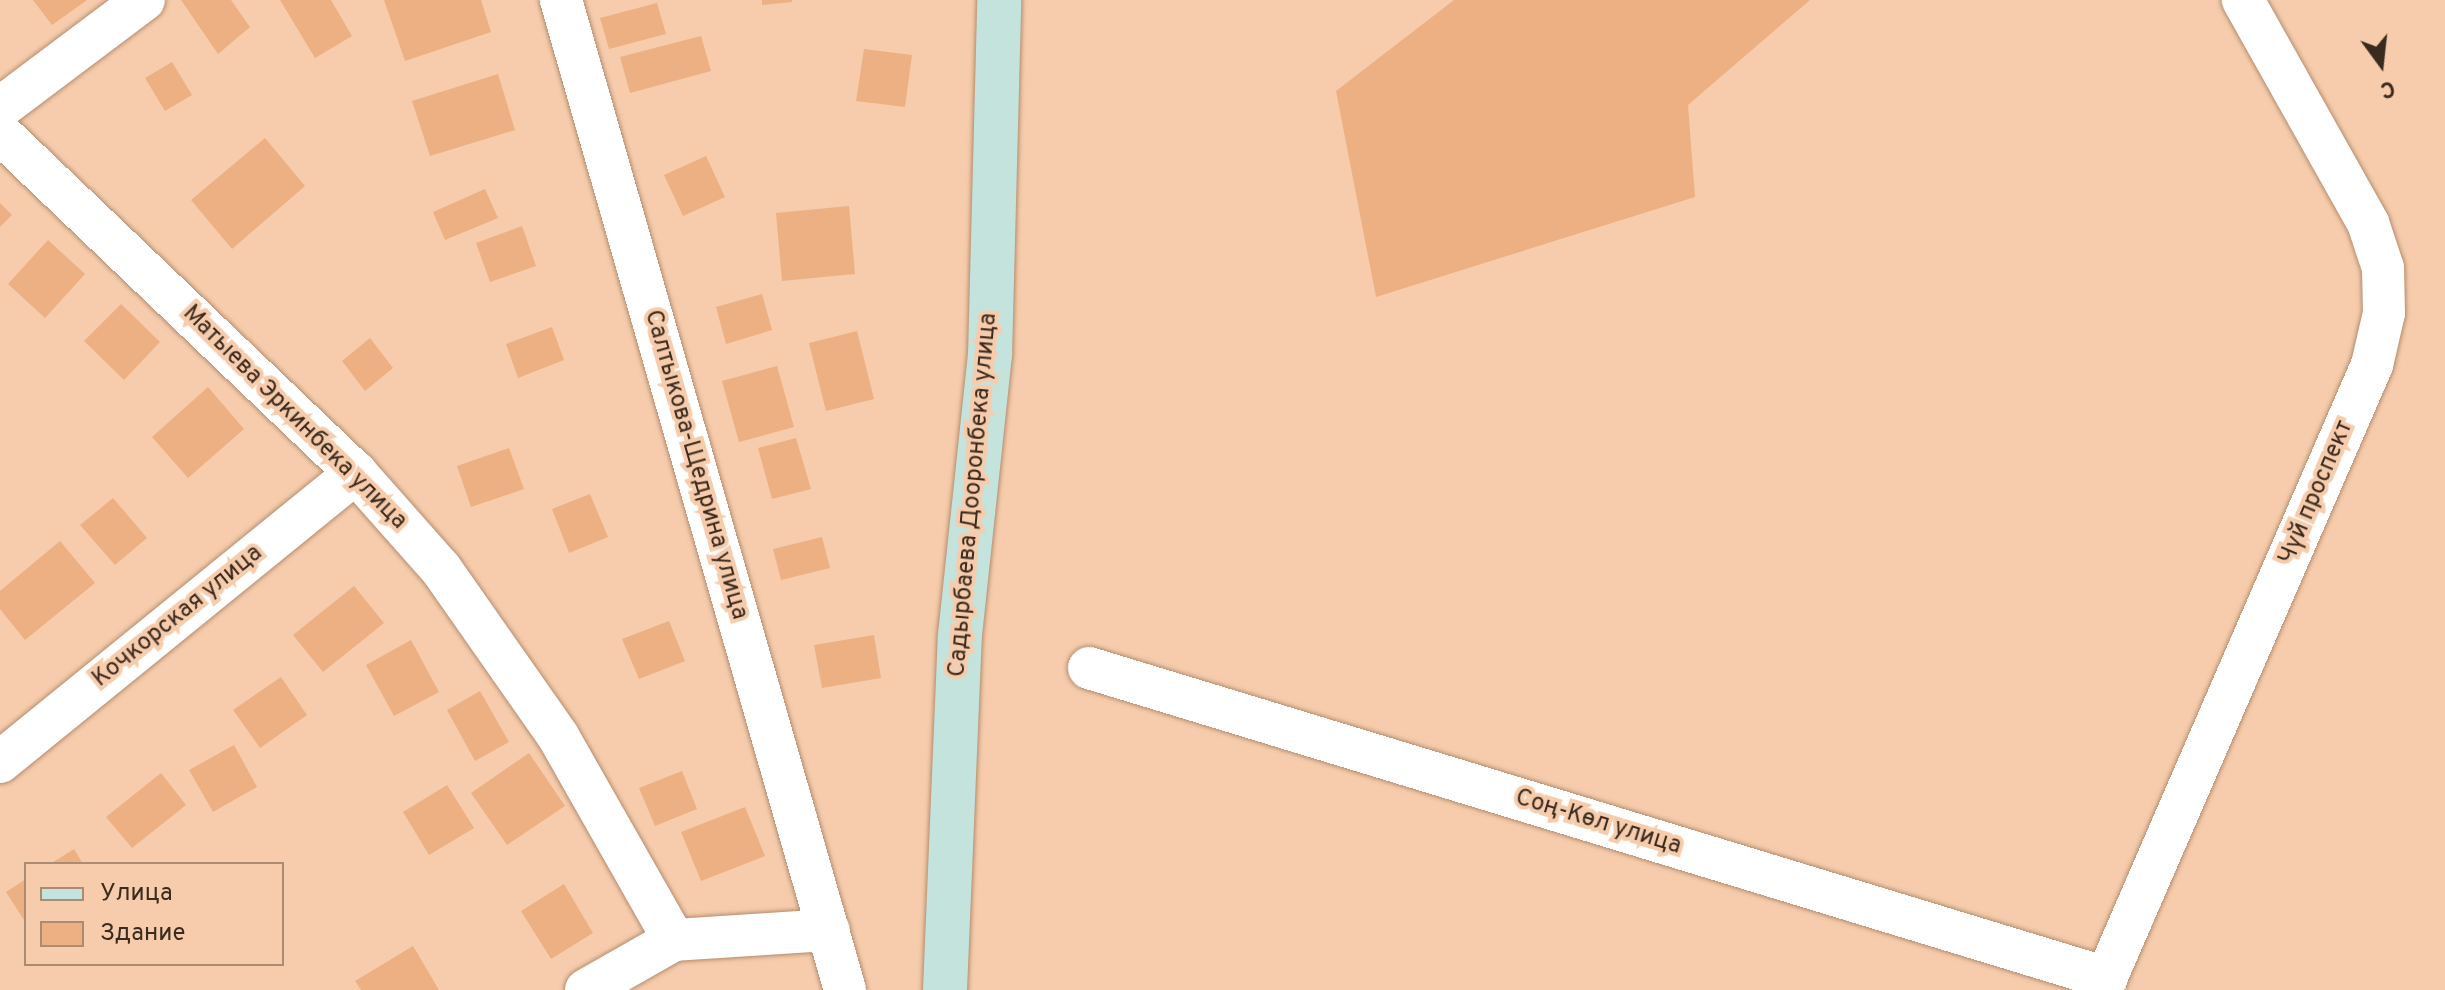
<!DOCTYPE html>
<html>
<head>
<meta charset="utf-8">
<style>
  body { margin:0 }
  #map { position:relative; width:2445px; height:990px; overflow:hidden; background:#f6ccac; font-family:Overpass,sans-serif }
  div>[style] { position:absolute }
  .building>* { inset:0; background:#ecb082 }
  .roads { filter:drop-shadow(0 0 2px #b48d6f) drop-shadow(0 0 2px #b48d6f) }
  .minor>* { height:42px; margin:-21px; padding:0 21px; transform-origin:21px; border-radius:21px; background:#fff }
  .secondary>* { height:44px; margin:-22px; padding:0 22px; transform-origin:22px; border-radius:22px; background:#c4e3dd }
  span { translate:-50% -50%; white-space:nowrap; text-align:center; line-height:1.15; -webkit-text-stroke:8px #f6ccac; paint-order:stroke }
  .street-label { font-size:24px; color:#3b2b1e }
  .legend { position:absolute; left:24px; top:862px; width:260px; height:104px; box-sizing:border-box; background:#f6ccac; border:2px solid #ab8c73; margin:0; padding:10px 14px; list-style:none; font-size:24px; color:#3b2b1e }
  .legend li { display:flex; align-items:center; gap:16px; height:40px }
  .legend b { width:40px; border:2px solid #ab8c73 }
  .north { position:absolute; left:2341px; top:24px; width:80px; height:80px; -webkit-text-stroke:6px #f6ccac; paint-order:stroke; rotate:165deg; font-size:22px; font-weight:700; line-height:32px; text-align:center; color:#3b2b1e }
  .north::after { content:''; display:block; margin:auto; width:28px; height:36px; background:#3b2b1e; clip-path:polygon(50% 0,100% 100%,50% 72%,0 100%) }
</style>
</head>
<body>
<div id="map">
  <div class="building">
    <div style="clip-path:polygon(33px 0,87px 0,52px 25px)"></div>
    <div style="clip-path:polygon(181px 0,231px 0,250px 27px,218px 54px)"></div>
    <div style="clip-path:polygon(280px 0,331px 0,352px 36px,315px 58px)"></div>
    <div style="clip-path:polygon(384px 0,481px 0,491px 32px,405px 61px)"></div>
    <div style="clip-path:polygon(762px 0,792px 0,792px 2px,762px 5px)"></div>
    <div style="clip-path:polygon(1454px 0,1810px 0,1688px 105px,1695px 197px,1376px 297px,1336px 91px)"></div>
    <div style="clip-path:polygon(657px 3px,666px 34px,609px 49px,600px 18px)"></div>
    <div style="clip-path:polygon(701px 36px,711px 71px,630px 93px,620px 57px)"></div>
    <div style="clip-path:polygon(864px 49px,912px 55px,905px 107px,856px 101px)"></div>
    <div style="clip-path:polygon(172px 62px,192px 95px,165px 111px,145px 78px)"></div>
    <div style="clip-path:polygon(498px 74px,515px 130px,430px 156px,412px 101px)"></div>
    <div style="clip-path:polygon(265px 138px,305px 186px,232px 249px,191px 200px)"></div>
    <div style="clip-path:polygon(706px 156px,725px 197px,683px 216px,664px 175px)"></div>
    <div style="clip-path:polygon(485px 189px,498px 218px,445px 240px,433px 212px)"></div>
    <div style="clip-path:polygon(0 203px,12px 215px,0 227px)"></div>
    <div style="clip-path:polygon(849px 206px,855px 274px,782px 281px,776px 213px)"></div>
    <div style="clip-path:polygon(522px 226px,536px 266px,490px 282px,476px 243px)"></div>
    <div style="clip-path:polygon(48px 240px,85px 274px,45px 318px,8px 284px)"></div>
    <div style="clip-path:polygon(762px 294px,772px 330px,726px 344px,716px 307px)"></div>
    <div style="clip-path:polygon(121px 304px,160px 342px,124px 380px,84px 341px)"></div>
    <div style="clip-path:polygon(552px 327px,564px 360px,518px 378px,506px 344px)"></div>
    <div style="clip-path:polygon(857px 331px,874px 399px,826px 411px,809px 343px)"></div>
    <div style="clip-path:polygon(370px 338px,393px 368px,365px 391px,342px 361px)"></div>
    <div style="clip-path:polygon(777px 366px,794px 427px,739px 442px,722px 381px)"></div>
    <div style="clip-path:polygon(208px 387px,244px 429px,188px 478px,152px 437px)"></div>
    <div style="clip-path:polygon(796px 438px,811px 489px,772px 499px,758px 448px)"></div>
    <div style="clip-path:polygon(509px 448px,524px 489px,471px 507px,457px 466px)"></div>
    <div style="clip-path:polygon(590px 494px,608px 537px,569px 553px,552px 509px)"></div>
    <div style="clip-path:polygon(113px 498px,147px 538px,115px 565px,80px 525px)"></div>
    <div style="clip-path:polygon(822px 537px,830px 568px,781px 580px,773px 549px)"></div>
    <div style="clip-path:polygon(60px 541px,95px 583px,25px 640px,0 609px,0 591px)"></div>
    <div style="clip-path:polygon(354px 586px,384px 623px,323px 672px,293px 635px)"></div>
    <div style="clip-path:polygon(669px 621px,685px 661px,639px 679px,622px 639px)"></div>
    <div style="clip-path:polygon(874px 635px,881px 678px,822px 688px,814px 645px)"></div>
    <div style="clip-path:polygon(411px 640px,439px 692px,394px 716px,366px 665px)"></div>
    <div style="clip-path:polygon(281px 677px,307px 715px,260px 748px,233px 710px)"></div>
    <div style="clip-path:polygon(480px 691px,509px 742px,475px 761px,447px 710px)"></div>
    <div style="clip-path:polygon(234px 745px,257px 787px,213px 812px,189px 770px)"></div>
    <div style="clip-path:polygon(529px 753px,565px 806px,507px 845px,471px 793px)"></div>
    <div style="clip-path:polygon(682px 771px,697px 809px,655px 826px,639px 788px)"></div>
    <div style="clip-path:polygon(161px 773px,186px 805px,132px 848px,106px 817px)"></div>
    <div style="clip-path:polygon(447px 785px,474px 828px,429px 855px,403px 812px)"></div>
    <div style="clip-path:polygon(745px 807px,765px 856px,701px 881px,681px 832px)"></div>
    <div style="clip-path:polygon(74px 849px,83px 864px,50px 864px)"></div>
    <div style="clip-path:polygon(26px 879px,26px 923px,6px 892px)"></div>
    <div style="clip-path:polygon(564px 884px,593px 933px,551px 959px,521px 911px)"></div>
    <div style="clip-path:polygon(413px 946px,439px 990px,361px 990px,355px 981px)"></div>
  </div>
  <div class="roads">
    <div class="minor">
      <div style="left:561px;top:0;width:1030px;rotate:73.99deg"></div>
      <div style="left:0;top:108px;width:180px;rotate:-36.9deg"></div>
      <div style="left:0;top:133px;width:492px;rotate:43.7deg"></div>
      <div style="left:356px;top:473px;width:128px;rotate:48.5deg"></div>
      <div style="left:441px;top:569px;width:204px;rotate:55deg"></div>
      <div style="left:558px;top:736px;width:235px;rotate:60.4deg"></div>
      <div style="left:1089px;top:668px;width:1064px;rotate:16.94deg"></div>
      <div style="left:0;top:762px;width:459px;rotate:-39.1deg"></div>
      <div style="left:586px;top:990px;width:101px;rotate:-29.6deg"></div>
      <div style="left:674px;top:940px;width:155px;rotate:-3.7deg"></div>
      <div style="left:2101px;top:990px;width:681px;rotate:-66.56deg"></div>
      <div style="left:2372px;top:365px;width:53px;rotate:-77deg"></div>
      <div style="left:2384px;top:313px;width:45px;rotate:-91.3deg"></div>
      <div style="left:2383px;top:268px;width:47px;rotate:-108.4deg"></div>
      <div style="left:2368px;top:223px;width:256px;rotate:-119.3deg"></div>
    </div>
    <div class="secondary">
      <div style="left:945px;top:990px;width:355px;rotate:-87.6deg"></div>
      <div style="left:960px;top:635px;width:282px;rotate:-83.9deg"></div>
      <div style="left:990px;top:355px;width:355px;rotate:-88.5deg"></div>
    </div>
  </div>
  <div class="street-label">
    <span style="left:294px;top:418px;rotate:45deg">Матыева Эркинбека улица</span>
    <span style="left:695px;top:465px;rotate:74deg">Салтыкова-Щедрина улица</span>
    <span style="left:2317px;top:493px;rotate:-67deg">Чүй проспект</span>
    <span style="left:974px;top:495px;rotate:-85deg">Садырбаева Дооронбека улица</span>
    <span style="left:178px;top:617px;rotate:-39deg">Кочкорская улица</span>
    <span style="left:1598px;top:823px;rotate:17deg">Соң-Көл улица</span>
  </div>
  <ul class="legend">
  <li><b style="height:10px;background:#c4e3dd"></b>Улица</li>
  <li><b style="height:22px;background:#ecb082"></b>Здание</li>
  </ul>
  <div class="north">С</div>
</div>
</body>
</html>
